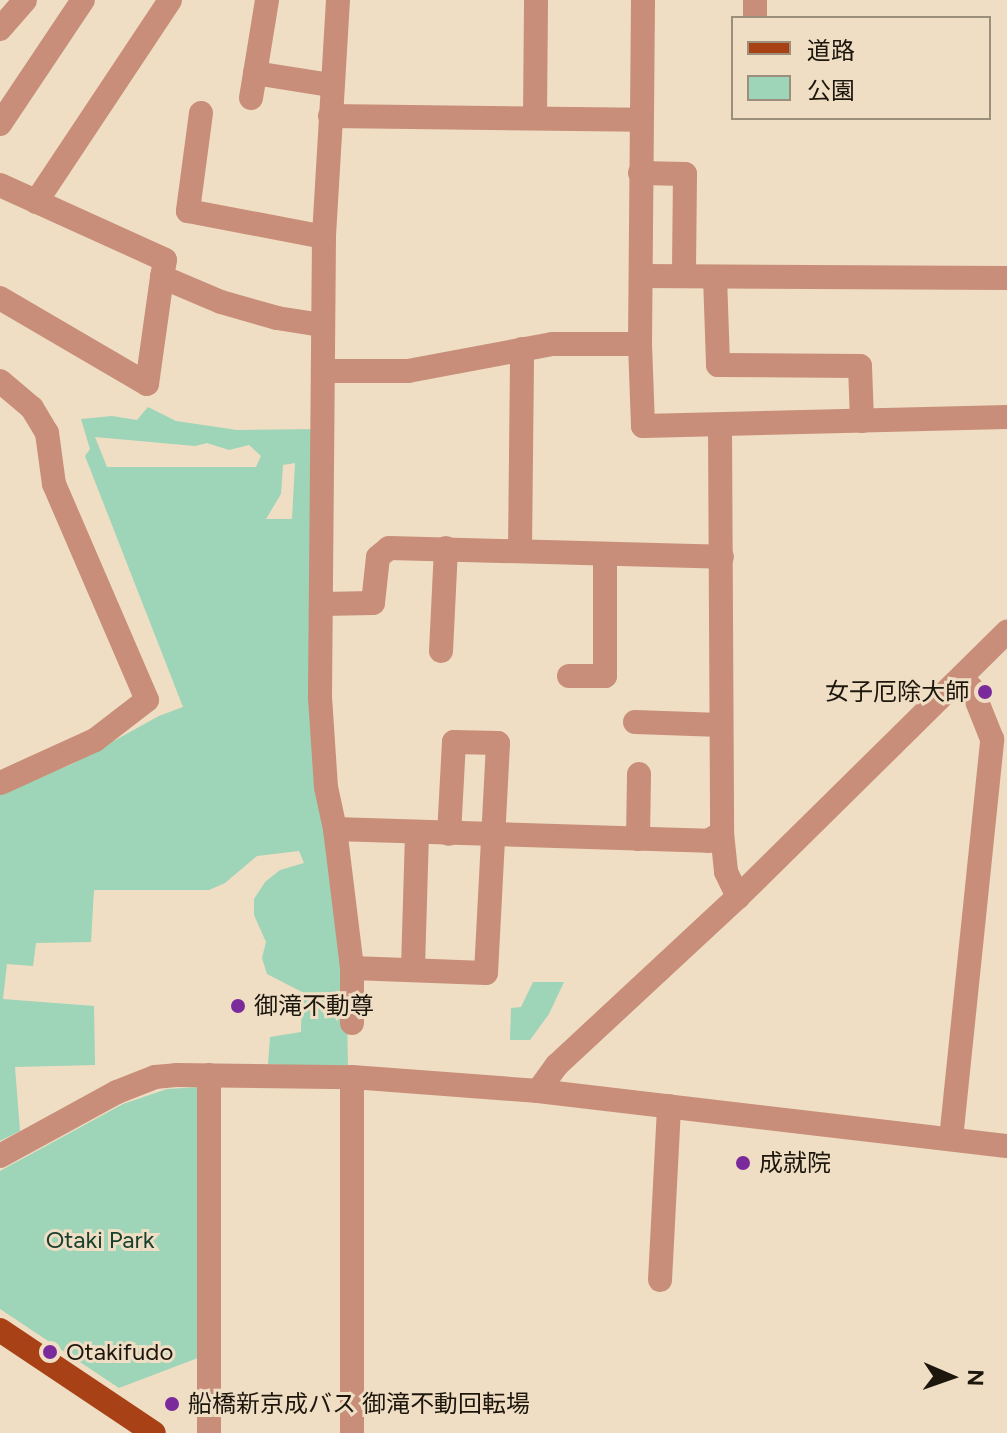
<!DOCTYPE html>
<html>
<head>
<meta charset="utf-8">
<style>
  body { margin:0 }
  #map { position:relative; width:1007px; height:1433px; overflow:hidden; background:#efdec4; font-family:Figtree,"Noto Sans JP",sans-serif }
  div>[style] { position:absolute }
  .green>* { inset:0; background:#9ed4b7 }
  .minor>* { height:24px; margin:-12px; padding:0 12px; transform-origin:12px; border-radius:12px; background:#c88e79 }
  .major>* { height:24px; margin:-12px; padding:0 12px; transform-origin:12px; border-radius:12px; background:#a84116 }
  .dots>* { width:22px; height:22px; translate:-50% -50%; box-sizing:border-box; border:4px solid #efdec4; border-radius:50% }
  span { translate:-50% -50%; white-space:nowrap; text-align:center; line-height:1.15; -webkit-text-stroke:6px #efdec4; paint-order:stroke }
  .poi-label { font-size:24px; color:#1c160d }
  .right { translate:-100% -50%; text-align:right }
  .left { translate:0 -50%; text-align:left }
  .park-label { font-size:24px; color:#18402e }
  .legend { position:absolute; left:731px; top:16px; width:260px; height:104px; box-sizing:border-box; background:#efdec4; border:2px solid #9b8e7b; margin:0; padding:10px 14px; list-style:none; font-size:24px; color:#1c160d }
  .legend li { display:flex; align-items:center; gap:16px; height:40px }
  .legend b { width:40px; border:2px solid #9b8e7b }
  .north { position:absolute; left:911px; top:1337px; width:80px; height:80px; -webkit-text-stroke:6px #efdec4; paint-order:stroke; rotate:92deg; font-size:22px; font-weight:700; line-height:32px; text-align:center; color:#1c160d }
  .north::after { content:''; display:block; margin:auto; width:28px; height:36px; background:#1c160d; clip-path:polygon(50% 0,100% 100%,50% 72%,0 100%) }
</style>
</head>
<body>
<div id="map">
  <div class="green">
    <div style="clip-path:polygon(evenodd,148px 407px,176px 421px,237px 430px,321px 429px,319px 569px,346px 960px,348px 1068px,268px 1064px,270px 1037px,301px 1032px,302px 992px,267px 974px,262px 958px,266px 942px,254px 915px,254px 899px,265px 882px,280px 870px,304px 863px,299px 851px,257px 856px,225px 883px,209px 890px,94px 890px,91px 942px,36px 943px,33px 966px,7px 964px,3px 999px,94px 1006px,95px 1065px,15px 1067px,20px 1131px,0 1141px,0 793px,72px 764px,159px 716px,183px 707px,85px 456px,90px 449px,81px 419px,112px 416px,137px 420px,148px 407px,95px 437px,195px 446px,207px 443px,229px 450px,249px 445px,261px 456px,256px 467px,107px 467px,95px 437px,148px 407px,295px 463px,292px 519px,266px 519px,281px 494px,283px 465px,295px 463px)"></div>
    <div style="clip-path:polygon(533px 982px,564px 982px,549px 1014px,530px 1040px,510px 1040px,511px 1008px,521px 1007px)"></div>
    <div style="clip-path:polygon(199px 1087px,203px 1356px,119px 1388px,0 1309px,0 1171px,123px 1104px,167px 1089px)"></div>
  </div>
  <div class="minor">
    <div style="left:338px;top:0;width:237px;rotate:93.4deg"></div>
    <div style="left:324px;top:237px;width:460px;rotate:90.5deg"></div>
    <div style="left:320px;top:697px;width:90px;rotate:86.2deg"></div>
    <div style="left:326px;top:787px;width:43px;rotate:77.9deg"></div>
    <div style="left:335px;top:829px;width:140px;rotate:83deg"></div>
    <div style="left:352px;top:968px;width:55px;rotate:90deg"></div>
    <div style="left:643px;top:0;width:344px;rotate:90.5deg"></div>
    <div style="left:640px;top:344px;width:82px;rotate:87.9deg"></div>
    <div style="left:643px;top:426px;width:364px;rotate:-1.4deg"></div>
    <div style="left:755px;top:18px;width:18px;rotate:-90deg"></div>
    <div style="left:0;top:29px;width:38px;rotate:-49deg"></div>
    <div style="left:255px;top:73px;width:77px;rotate:9deg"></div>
    <div style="left:251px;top:98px;width:99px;rotate:-80.7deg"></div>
    <div style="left:201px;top:113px;width:99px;rotate:97.6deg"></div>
    <div style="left:188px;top:211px;width:138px;rotate:10.8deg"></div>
    <div style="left:330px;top:116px;width:310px;rotate:0.7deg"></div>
    <div style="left:535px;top:117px;width:117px;rotate:-89.5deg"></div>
    <div style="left:0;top:124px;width:149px;rotate:-56.2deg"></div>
    <div style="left:640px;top:173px;width:45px;rotate:1.3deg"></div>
    <div style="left:685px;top:174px;width:102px;rotate:90.6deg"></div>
    <div style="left:0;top:185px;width:181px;rotate:24.4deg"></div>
    <div style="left:165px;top:260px;width:17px;rotate:100deg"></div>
    <div style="left:162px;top:277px;width:64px;rotate:23deg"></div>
    <div style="left:221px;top:302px;width:58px;rotate:15.9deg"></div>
    <div style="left:277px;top:318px;width:46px;rotate:8.8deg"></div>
    <div style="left:36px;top:202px;width:242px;rotate:-56.4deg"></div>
    <div style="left:642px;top:276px;width:365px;rotate:0.3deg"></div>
    <div style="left:715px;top:277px;width:88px;rotate:88deg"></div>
    <div style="left:718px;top:365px;width:142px;rotate:0.4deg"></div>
    <div style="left:860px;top:366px;width:55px;rotate:87.9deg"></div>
    <div style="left:0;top:298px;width:170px;rotate:30.3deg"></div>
    <div style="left:147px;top:384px;width:108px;rotate:-82deg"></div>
    <div style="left:325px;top:371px;width:83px"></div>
    <div style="left:408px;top:371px;width:147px;rotate:-10.6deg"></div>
    <div style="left:552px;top:344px;width:88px"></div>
    <div style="left:0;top:381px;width:42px;rotate:40.2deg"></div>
    <div style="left:32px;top:408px;width:29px;rotate:59deg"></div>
    <div style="left:47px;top:433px;width:51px;rotate:82.2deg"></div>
    <div style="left:54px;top:484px;width:235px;rotate:66.7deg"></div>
    <div style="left:147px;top:700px;width:66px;rotate:142.4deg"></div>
    <div style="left:95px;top:740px;width:104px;rotate:155.6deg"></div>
    <div style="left:720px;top:426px;width:407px;rotate:89.7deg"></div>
    <div style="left:722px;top:833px;width:39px;rotate:84deg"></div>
    <div style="left:726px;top:872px;width:28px;rotate:64deg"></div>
    <div style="left:520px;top:551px;width:202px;rotate:-89.4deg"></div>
    <div style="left:322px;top:604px;width:51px;rotate:-1.1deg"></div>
    <div style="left:373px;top:603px;width:46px;rotate:-83.8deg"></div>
    <div style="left:378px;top:557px;width:14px;rotate:-39deg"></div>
    <div style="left:389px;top:548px;width:333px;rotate:1.5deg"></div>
    <div style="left:441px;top:651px;width:103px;rotate:-87.2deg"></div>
    <div style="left:569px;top:676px;width:36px"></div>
    <div style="left:605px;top:676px;width:122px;rotate:-90deg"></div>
    <div style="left:635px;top:722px;width:86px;rotate:2deg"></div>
    <div style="left:335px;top:829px;width:373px;rotate:1.8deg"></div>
    <div style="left:708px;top:841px;width:16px;rotate:-30deg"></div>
    <div style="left:638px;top:839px;width:65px;rotate:-89.1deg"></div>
    <div style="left:352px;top:968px;width:134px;rotate:2.1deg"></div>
    <div style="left:486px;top:973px;width:230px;rotate:-87deg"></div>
    <div style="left:498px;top:743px;width:44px;rotate:-178.7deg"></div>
    <div style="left:454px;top:742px;width:92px;rotate:93.1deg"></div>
    <div style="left:413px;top:968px;width:136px;rotate:-88.3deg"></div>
    <div style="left:209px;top:1075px;width:358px;rotate:90deg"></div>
    <div style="left:352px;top:1077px;width:356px;rotate:90deg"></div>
    <div style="left:538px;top:1091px;width:32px;rotate:-54deg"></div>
    <div style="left:557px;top:1065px;width:247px;rotate:-42.9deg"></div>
    <div style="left:738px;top:897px;width:378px;rotate:-44.6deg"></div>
    <div style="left:951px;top:1139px;width:402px;rotate:-84.1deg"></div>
    <div style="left:992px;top:739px;width:54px;rotate:-111.8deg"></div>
    <div style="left:972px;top:689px;width:16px;rotate:-130deg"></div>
    <div style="left:0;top:1156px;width:133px;rotate:-28.7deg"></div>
    <div style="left:117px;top:1092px;width:41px;rotate:-21.5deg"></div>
    <div style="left:155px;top:1077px;width:21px;rotate:-5deg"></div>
    <div style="left:176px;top:1075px;width:176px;rotate:0.7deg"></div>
    <div style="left:352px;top:1077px;width:187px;rotate:4.3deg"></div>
    <div style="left:538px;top:1091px;width:472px;rotate:6.7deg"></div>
    <div style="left:660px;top:1280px;width:174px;rotate:-87deg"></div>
  </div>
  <div class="major">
    <div style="left:0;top:1330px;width:185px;rotate:33.8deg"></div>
  </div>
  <div class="dots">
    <div style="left:985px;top:692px;background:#7a2a9b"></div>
    <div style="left:238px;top:1006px;background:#7a2a9b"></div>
    <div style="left:743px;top:1163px;background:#7a2a9b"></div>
    <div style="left:50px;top:1352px;background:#7a2a9b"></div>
    <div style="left:172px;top:1404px;background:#7a2a9b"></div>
  </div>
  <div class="poi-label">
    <span class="right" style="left:969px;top:692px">女子厄除大師</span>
    <span class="left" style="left:254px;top:1006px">御滝不動尊</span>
    <span class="left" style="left:759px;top:1163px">成就院</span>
    <span class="left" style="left:66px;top:1352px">Otakifudo</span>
    <span class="left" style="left:188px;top:1404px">船橋新京成バス 御滝不動回転場</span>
  </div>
  <div class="park-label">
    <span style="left:100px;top:1240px">Otaki Park</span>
  </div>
  <ul class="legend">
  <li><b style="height:10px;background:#a84116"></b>道路</li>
  <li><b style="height:22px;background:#9ed4b7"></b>公園</li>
  </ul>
  <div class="north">N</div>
</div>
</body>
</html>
